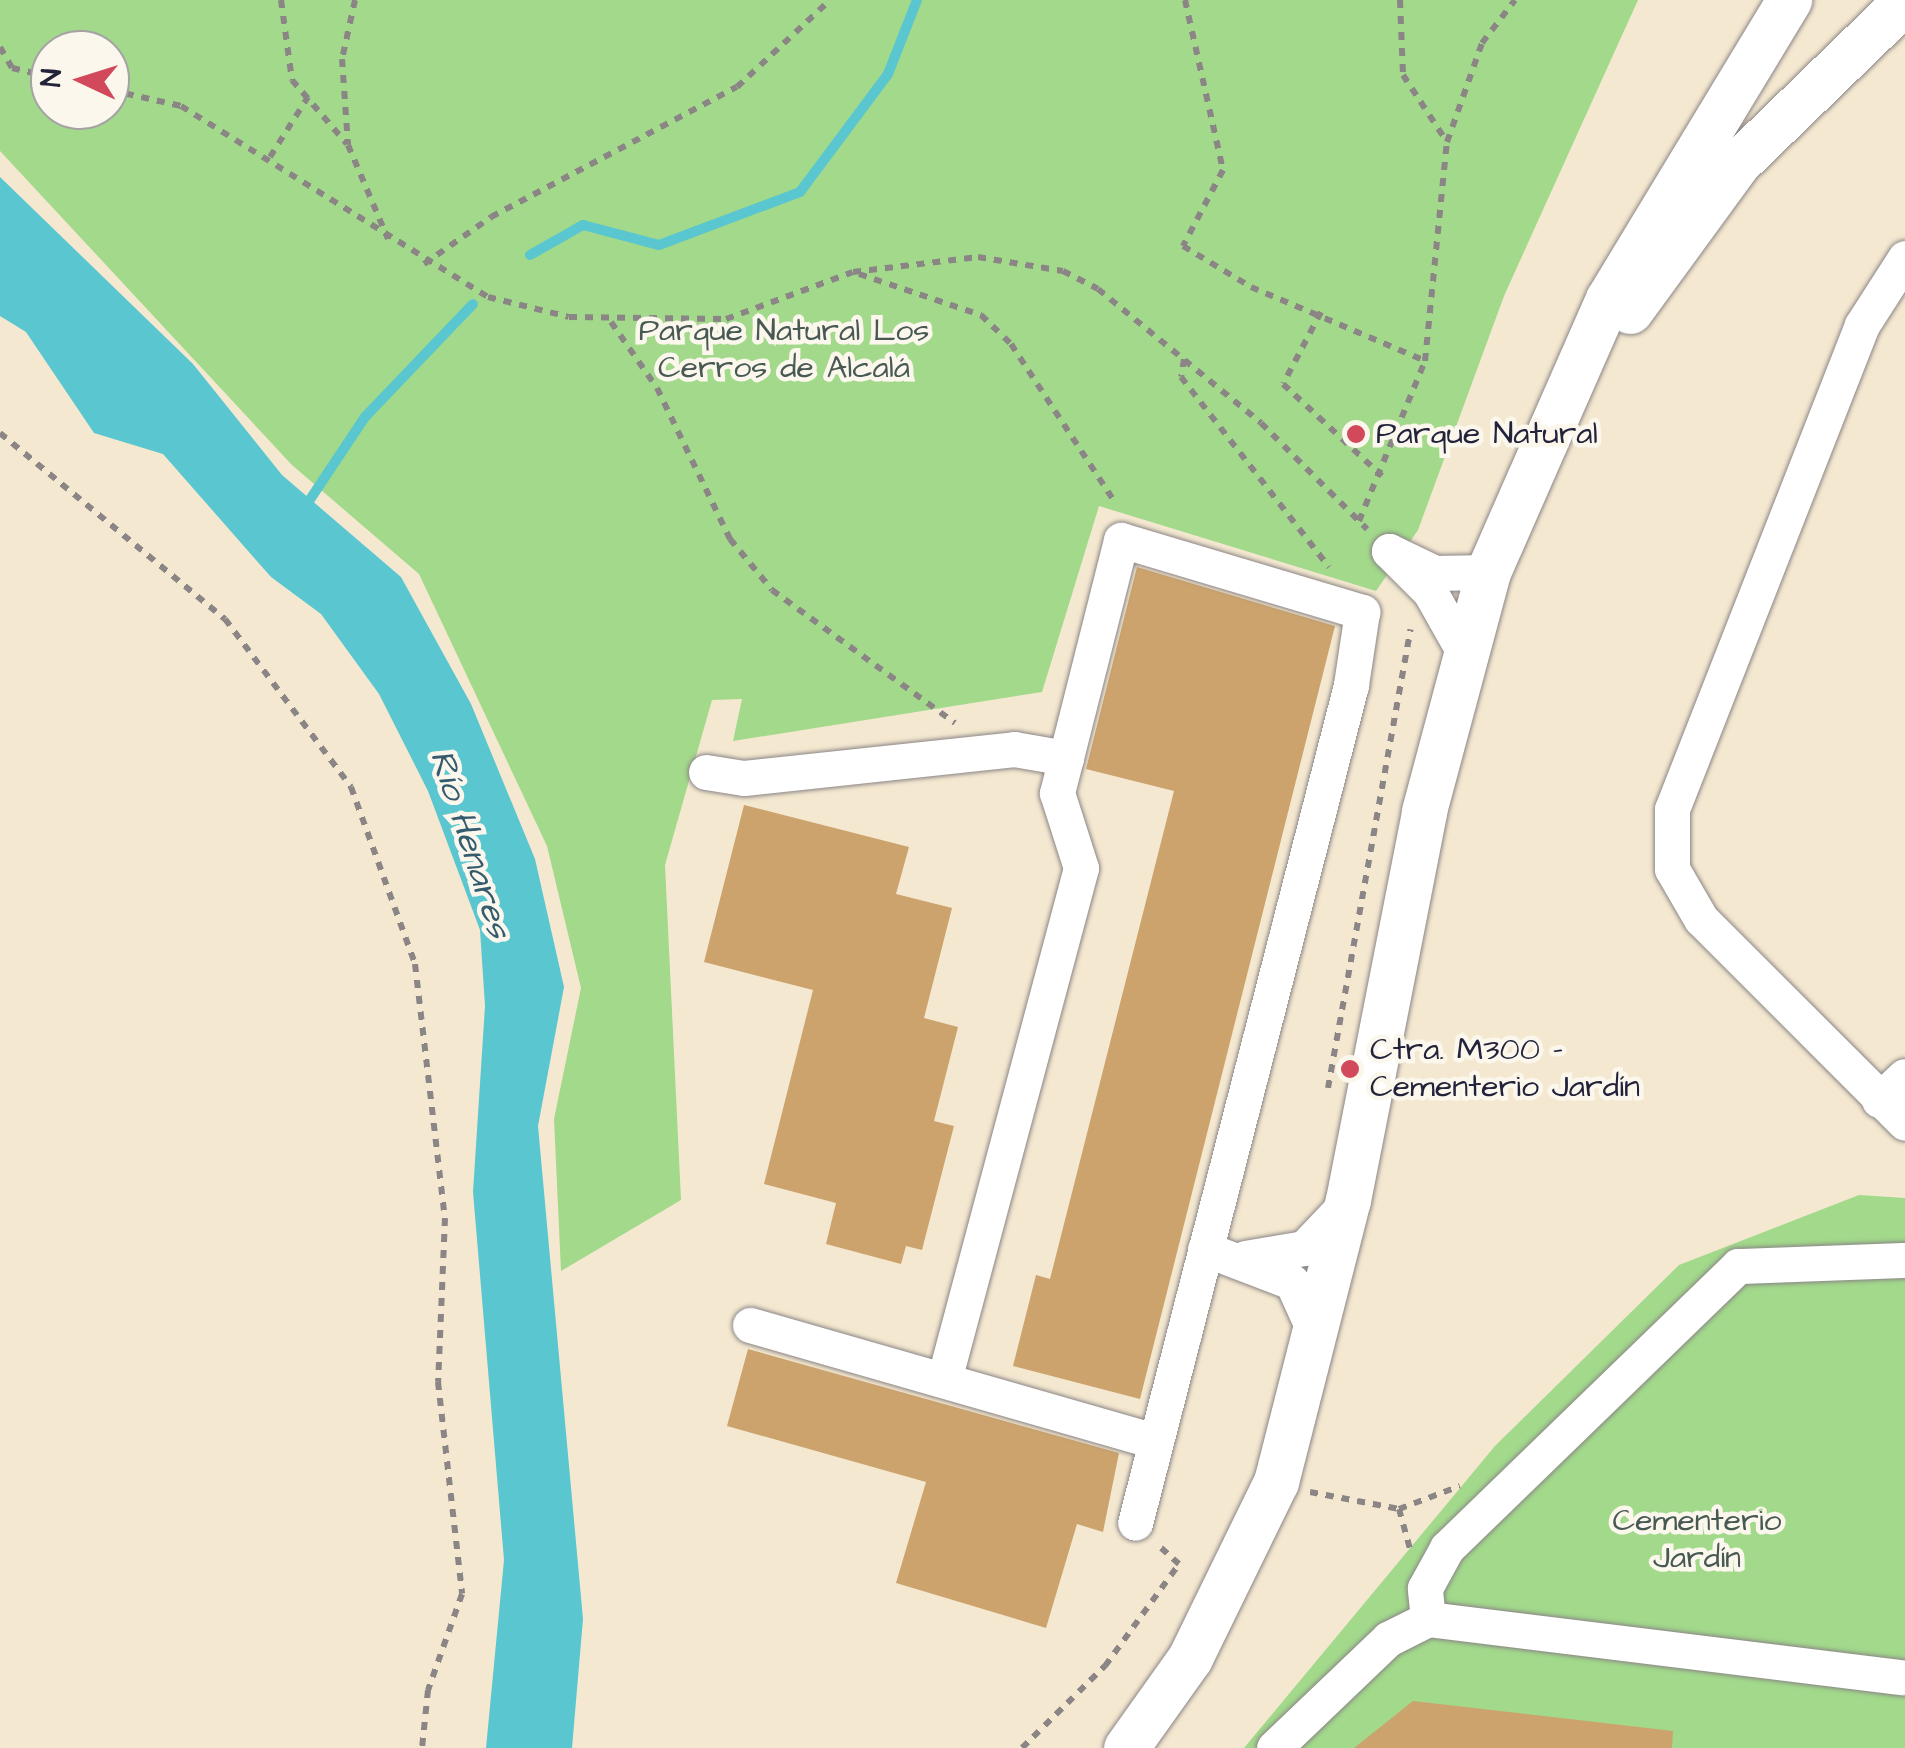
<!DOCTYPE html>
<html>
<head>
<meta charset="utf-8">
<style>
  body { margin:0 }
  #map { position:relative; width:1905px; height:1748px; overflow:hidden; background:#f4e8d0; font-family:"Architects Daughter",sans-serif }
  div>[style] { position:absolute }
  .green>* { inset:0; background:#a2d98b }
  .water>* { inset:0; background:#59c6d0 }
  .stream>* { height:10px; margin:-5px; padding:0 5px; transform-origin:5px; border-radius:5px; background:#59c6d0 }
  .building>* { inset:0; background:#cca36d }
  .path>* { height:6px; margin-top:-3px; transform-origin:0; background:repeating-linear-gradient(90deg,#8b8586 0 8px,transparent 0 16px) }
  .roads { filter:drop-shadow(0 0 2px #8b8586) drop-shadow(0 0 2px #8b8586) }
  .minor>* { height:35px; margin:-17.5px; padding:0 17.5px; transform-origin:17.5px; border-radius:17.5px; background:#fff }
  .major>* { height:45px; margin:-22.5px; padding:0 22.5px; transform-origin:22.5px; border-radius:22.5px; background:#fff }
  .dots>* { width:28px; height:28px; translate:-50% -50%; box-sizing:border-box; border:5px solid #fbf7ec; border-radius:50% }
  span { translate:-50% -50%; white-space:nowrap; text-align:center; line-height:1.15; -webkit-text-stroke:9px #fbf7ec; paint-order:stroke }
  .park-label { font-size:32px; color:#485953 }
  .poi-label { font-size:32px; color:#22223b }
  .left { translate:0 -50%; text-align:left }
  .water-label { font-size:35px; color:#355b6f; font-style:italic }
  .north { position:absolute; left:30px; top:30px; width:100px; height:100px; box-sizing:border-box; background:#fbf7ec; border:2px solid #a4a2a5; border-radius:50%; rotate:274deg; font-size:28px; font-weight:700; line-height:40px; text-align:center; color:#22223b }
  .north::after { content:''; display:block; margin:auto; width:35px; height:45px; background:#d1495b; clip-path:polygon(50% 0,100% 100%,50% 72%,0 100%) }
</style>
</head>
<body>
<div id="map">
  <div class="green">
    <div style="clip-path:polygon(evenodd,0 0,1638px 0,1504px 296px,1418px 530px,1376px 591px,1099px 506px,1042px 692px,733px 741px,742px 699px,712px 700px,665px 865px,681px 1200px,561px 1271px,554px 1119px,581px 988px,547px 846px,419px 574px,292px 465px,0 151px,0 0,50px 50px,110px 50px,110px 110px,50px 110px,50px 50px)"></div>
    <div style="clip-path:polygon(1859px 1195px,1905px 1198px,1905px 1748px,1244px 1748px,1495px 1446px,1679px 1265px)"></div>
  </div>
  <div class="water">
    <div style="clip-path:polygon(0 177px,193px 364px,282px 475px,401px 577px,471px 704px,535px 859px,564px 987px,538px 1126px,583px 1619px,572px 1748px,486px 1748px,504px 1560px,473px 1192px,485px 1006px,480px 930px,428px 791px,379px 694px,321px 614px,271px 577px,163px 454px,94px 433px,26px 332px,0 316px)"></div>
  </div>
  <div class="stream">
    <div style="left:530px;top:255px;width:61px;rotate:-29.5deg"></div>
    <div style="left:583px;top:225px;width:79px;rotate:14.7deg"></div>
    <div style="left:659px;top:245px;width:151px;rotate:-20.6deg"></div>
    <div style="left:800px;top:192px;width:147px;rotate:-53.3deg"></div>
    <div style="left:888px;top:74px;width:79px;rotate:-68.6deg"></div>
    <div style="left:303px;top:510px;width:112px;rotate:-56.3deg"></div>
    <div style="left:365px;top:417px;width:156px;rotate:-46.3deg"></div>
  </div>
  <div class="building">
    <div style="clip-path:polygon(1137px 567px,1335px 626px,1140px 1399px,1013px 1366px,1036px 1275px,1050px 1279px,1174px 791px,1086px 769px)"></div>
    <div style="clip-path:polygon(744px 805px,909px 847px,896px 894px,952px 908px,924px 1018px,958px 1027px,934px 1121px,954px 1126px,922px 1250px,906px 1246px,901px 1264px,826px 1244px,836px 1203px,764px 1184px,813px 990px,704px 962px)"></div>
    <div style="clip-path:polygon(748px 1349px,1119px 1453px,1103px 1532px,1077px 1524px,1046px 1628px,896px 1583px,926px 1482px,727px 1426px)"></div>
    <div style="clip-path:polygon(1413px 1701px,1673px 1731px,1672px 1748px,1354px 1748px)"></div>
  </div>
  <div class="path">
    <div style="left:281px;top:0;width:81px;rotate:82.2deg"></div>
    <div style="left:292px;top:80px;width:84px;rotate:49.3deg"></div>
    <div style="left:355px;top:0;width:60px;rotate:102.4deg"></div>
    <div style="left:342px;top:59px;width:86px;rotate:86deg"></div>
    <div style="left:348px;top:145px;width:102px;rotate:66.9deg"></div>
    <div style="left:1185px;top:0;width:174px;rotate:77.4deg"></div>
    <div style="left:1223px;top:170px;width:86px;rotate:117.8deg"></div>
    <div style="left:1183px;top:246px;width:79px;rotate:31.1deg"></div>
    <div style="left:1251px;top:287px;width:189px;rotate:23deg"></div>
    <div style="left:1400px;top:0;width:75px;rotate:87.7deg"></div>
    <div style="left:1403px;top:75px;width:80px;rotate:56.7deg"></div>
    <div style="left:0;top:47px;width:24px;rotate:60deg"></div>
    <div style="left:12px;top:68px;width:39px;rotate:13deg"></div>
    <div style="left:110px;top:90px;width:73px;rotate:12.7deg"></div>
    <div style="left:181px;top:106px;width:362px;rotate:31.9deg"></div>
    <div style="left:488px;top:297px;width:83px;rotate:13.9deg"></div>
    <div style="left:569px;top:317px;width:157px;rotate:0.7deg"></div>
    <div style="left:726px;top:319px;width:135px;rotate:-20.3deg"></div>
    <div style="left:853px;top:272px;width:126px;rotate:-6.8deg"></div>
    <div style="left:978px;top:257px;width:86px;rotate:9.4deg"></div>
    <div style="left:1063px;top:271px;width:39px;rotate:27deg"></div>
    <div style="left:1098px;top:289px;width:211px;rotate:39.4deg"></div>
    <div style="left:1261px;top:423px;width:150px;rotate:45deg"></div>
    <div style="left:270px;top:157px;width:71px;rotate:-57.7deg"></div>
    <div style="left:424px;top:264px;width:82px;rotate:-35deg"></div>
    <div style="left:491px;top:217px;width:278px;rotate:-27.9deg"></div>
    <div style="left:737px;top:87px;width:127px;rotate:-43.1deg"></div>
    <div style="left:859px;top:274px;width:129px;rotate:18.6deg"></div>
    <div style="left:981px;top:315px;width:42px;rotate:44deg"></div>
    <div style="left:1011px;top:344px;width:191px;rotate:56.7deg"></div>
    <div style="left:1321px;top:312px;width:81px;rotate:117.8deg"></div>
    <div style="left:1283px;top:384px;width:135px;rotate:42.9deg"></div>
    <div style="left:611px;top:322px;width:80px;rotate:55.1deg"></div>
    <div style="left:657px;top:388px;width:168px;rotate:64.2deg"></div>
    <div style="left:730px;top:539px;width:66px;rotate:50.5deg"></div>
    <div style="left:772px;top:590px;width:226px;rotate:36deg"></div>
    <div style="left:1184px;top:359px;width:18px;rotate:99deg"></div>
    <div style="left:1181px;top:377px;width:241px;rotate:52.1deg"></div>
    <div style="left:0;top:433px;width:292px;rotate:39.6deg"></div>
    <div style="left:225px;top:619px;width:210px;rotate:53.1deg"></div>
    <div style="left:351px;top:787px;width:188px;rotate:70.1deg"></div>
    <div style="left:415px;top:964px;width:256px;rotate:83.3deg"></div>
    <div style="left:445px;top:1218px;width:164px;rotate:92.4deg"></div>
    <div style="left:438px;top:1382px;width:213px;rotate:83.5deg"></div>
    <div style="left:462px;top:1594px;width:102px;rotate:109.5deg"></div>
    <div style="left:428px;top:1690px;width:58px;rotate:95.9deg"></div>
    <div style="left:1359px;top:521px;width:173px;rotate:-67.6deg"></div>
    <div style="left:1425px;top:361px;width:220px;rotate:-84.3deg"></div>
    <div style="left:1447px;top:142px;width:105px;rotate:-70.5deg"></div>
    <div style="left:1482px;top:43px;width:54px;rotate:-52.5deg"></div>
    <div style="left:1328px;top:1088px;width:466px;rotate:-79.8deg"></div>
    <div style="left:1310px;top:1492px;width:91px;rotate:10.8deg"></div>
    <div style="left:1399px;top:1509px;width:65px;rotate:-20.7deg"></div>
    <div style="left:1399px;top:1509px;width:41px;rotate:74.6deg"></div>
    <div style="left:1022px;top:1748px;width:117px;rotate:-44.7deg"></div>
    <div style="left:1105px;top:1666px;width:126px;rotate:-54deg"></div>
    <div style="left:1179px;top:1564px;width:31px;rotate:-138deg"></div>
  </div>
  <div class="roads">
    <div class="minor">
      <div style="left:1905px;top:258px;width:80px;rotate:122.7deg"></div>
      <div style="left:1862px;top:325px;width:520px;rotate:111.43deg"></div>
      <div style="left:1672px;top:809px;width:60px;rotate:90deg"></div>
      <div style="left:1672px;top:869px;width:58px;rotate:59.9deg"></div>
      <div style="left:1701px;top:919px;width:288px;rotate:45deg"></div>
      <div style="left:1465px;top:654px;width:71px;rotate:-119.4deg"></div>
      <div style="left:1430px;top:592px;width:58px;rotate:-135deg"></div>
      <div style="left:1389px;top:551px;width:51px;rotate:25.6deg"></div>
      <div style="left:1435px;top:573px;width:53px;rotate:-1.1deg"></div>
      <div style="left:706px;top:772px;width:38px;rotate:9deg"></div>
      <div style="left:744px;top:778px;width:272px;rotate:-6.1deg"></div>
      <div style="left:1014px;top:749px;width:53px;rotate:9.8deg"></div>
      <div style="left:1879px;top:1100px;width:35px;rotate:-43deg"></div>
      <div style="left:1205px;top:1249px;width:93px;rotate:20.8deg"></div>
      <div style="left:1292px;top:1282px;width:58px;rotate:65.6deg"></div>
      <div style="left:1245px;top:1258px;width:60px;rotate:-9.6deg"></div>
      <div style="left:1304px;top:1248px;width:59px;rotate:-46.4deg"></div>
      <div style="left:750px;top:1325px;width:421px;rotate:16deg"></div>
      <div style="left:944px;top:1380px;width:530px;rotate:-75.02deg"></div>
      <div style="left:1081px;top:868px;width:79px;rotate:-107.7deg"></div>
      <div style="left:1057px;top:793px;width:261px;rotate:-75.8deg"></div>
      <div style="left:1121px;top:540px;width:252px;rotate:16.6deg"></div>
      <div style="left:1362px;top:612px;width:74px;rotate:98.6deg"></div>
      <div style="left:1351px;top:685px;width:865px;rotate:104.45deg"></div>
      <div style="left:1428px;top:1619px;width:31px;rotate:-96deg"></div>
      <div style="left:1425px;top:1588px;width:46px;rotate:-61.2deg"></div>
      <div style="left:1447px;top:1548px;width:405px;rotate:-44.1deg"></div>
      <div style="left:1738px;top:1266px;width:167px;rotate:-2.1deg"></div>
      <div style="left:1274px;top:1748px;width:158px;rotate:-43.7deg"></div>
      <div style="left:1388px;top:1639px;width:45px;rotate:-26.6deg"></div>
      <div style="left:1428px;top:1619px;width:477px;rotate:7deg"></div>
    </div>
    <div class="major">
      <div style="left:1630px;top:311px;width:183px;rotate:-53.9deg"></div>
      <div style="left:1738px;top:163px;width:233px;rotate:-44.1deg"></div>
      <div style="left:1126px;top:1748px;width:110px;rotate:-54.6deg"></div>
      <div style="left:1190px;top:1658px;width:196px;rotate:-64deg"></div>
      <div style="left:1276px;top:1482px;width:291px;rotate:-75.7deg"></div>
      <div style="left:1348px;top:1200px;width:396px;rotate:-78.9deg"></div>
      <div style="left:1424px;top:811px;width:247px;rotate:-75deg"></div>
      <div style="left:1488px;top:572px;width:298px;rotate:-66.3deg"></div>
      <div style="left:1608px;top:299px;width:350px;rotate:-58.8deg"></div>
    </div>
  </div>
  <div class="dots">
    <div style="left:1356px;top:434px;background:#d1495b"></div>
    <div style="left:1350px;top:1069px;background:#d1495b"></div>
  </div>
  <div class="park-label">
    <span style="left:784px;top:350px">Parque Natural Los<br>Cerros de Alcalá</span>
    <span style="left:1697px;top:1540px">Cementerio<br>Jardín</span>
  </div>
  <div class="poi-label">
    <span class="left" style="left:1376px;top:434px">Parque Natural</span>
    <span class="left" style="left:1370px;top:1069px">Ctra. M300 -<br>Cementerio Jardín</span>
  </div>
  <div class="water-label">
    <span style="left:470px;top:844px;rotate:72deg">Río Henares</span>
  </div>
  <div class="north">N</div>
</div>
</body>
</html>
